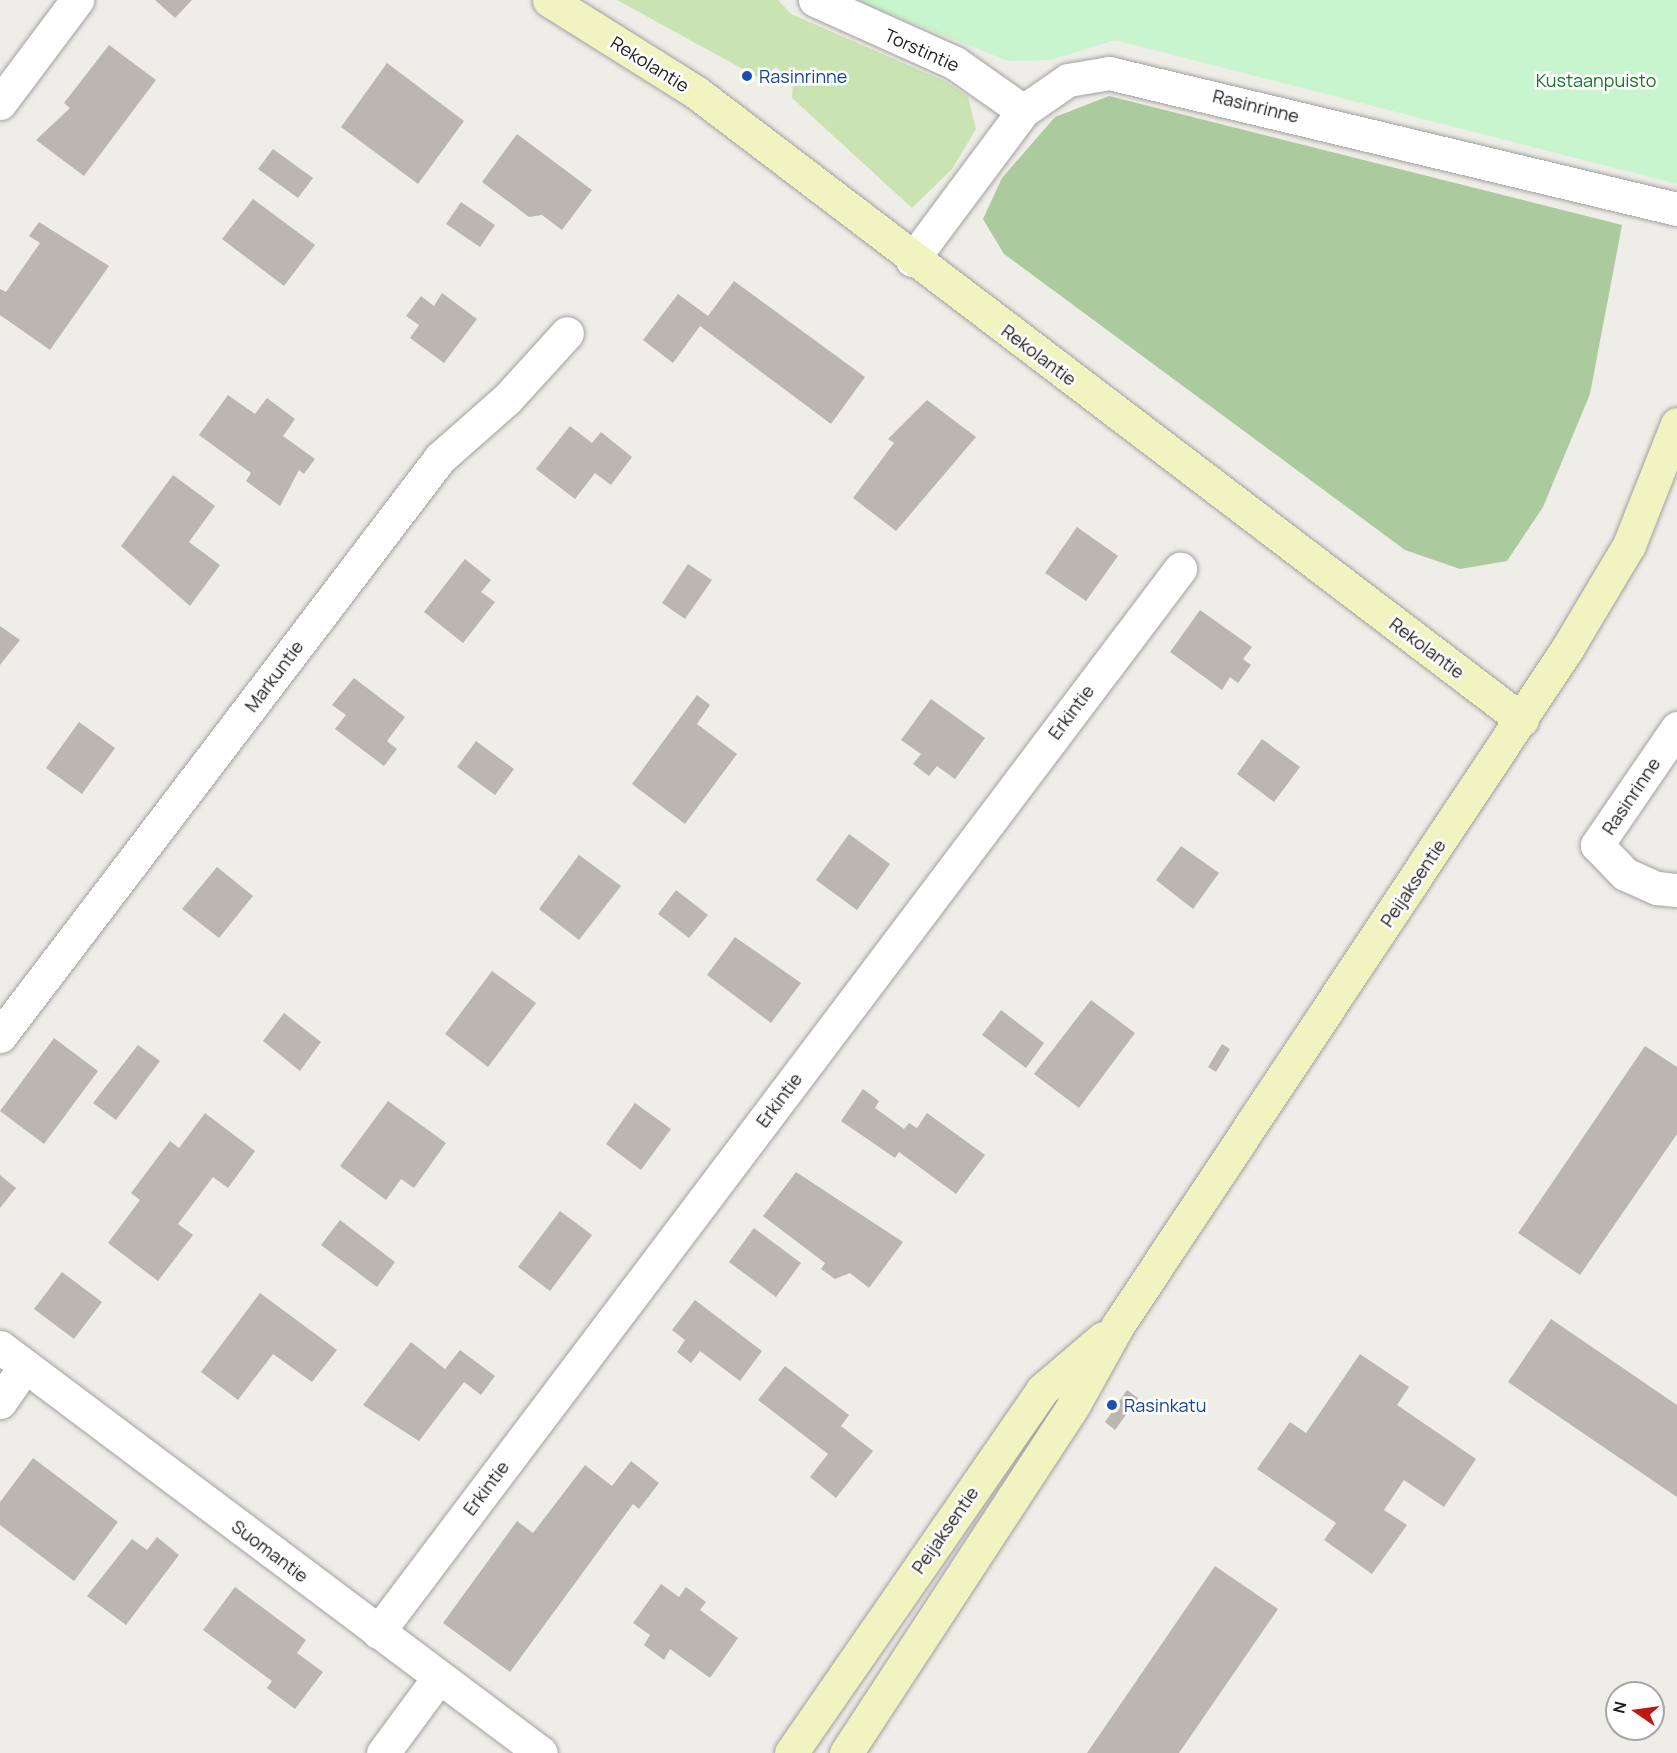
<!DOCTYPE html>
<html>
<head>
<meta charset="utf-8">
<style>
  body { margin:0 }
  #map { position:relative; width:1677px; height:1753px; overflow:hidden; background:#efede7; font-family:Manrope,sans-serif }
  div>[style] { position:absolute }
  .grass>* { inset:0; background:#c9e4b2 }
  .forest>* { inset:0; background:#abcb9f }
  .park>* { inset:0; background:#c8f5cd }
  .building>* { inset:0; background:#bcb6b0 }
  .roads { filter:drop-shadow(0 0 2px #a1a1a1) drop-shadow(0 0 2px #a1a1a1) }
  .minor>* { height:33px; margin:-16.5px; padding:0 16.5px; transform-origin:16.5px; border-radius:16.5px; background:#fff }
  .secondary>* { height:33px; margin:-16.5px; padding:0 16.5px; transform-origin:16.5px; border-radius:16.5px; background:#f0f4c0 }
  .dots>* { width:16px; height:16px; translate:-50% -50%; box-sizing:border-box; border:3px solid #fff; border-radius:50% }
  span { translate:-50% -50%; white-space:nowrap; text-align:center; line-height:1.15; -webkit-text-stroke:5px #fff; paint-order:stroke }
  .street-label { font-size:18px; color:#202020 }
  .transit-label { font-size:18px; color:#164399 }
  .left { translate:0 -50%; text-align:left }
  .park-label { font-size:18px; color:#167521 }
  .north { position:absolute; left:1605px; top:1681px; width:60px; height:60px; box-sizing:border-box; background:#fff; border:2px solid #a6a6a6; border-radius:50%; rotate:283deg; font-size:16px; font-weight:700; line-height:24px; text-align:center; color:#202020 }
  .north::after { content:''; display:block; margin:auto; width:21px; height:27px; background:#bd1813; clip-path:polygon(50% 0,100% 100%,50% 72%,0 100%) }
</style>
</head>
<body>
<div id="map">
  <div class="grass">
    <div style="clip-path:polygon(617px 0,778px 0,791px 14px,947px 82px,968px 97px,976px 129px,952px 169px,912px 208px,792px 98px,793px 81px,776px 67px,761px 79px)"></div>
  </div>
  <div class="forest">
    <div style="clip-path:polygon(1109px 96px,1622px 225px,1590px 394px,1543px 507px,1507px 561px,1460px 569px,1405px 550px,1004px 254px,983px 219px,1002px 178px,1055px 117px)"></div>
  </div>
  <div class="park">
    <div style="clip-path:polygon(856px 0,1677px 0,1677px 184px,1115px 40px,1051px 60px,1008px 61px)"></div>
  </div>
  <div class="building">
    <div style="clip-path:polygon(155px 0,192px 0,175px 18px)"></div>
    <div style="clip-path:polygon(109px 45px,156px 80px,84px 176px,36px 140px,70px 108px,64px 103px)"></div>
    <div style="clip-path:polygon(387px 63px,464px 121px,418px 184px,341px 127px)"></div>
    <div style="clip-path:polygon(517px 134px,592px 190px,562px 230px,542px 215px,529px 217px,482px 182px)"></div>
    <div style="clip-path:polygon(273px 149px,313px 178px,298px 198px,258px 169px)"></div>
    <div style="clip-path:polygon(253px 199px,315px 245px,284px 286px,222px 239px)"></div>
    <div style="clip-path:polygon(461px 202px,495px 225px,480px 247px,446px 224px)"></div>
    <div style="clip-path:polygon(39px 222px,109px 266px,50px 350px,0 315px,0 289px,6px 292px,40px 243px,29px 236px)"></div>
    <div style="clip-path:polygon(734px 281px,865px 377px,831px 424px,700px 326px,673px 363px,643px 340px,678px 294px,708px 316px)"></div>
    <div style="clip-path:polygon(442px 293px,477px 319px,444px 363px,410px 338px,419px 325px,406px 316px,421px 296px,434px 306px)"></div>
    <div style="clip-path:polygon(228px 395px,255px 414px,267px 398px,295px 419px,283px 436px,315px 459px,304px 474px,299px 470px,280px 506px,246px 481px,251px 473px,199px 435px)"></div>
    <div style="clip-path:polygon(927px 400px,976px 437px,896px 531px,853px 498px,894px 443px,888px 439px)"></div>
    <div style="clip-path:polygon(570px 426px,592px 443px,601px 432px,632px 457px,611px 485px,595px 473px,575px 499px,536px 469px)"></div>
    <div style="clip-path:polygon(173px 475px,215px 506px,189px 542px,220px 565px,190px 606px,121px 546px)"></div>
    <div style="clip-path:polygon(1077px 527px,1118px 556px,1086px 601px,1045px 573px)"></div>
    <div style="clip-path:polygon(465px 559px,491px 580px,481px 592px,495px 602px,463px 643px,424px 612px)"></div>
    <div style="clip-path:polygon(688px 564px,712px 580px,685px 619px,662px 603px)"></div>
    <div style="clip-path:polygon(1200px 610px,1252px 647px,1243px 659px,1251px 665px,1238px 683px,1230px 677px,1222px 690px,1170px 652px)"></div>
    <div style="clip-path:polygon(0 626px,20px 640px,0 665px)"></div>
    <div style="clip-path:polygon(354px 678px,405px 717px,387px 741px,397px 749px,384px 766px,335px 729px,346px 715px,332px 705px)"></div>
    <div style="clip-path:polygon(697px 695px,710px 705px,697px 724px,737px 754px,685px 824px,632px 784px)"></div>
    <div style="clip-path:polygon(931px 699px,985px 738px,955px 779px,937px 766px,929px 776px,913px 764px,921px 754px,901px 740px)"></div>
    <div style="clip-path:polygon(79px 722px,115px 748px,82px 794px,46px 768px)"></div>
    <div style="clip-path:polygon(1262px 739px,1300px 767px,1274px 802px,1237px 774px)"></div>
    <div style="clip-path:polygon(476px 741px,514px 769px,495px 795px,457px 767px)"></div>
    <div style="clip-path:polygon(849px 834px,890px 864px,857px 910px,816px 880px)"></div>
    <div style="clip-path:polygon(1181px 846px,1219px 873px,1193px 909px,1156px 880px)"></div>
    <div style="clip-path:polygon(579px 855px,621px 886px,579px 940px,539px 909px)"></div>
    <div style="clip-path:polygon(217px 867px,253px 896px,219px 938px,182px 909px)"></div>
    <div style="clip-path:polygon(676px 890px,708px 915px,689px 938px,658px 914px)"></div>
    <div style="clip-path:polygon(735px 937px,801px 983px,771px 1023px,707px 975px)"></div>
    <div style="clip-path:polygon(492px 971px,536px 1003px,488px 1067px,445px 1034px)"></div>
    <div style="clip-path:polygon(1091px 1000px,1135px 1033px,1079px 1108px,1034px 1074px)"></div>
    <div style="clip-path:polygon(1001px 1010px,1044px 1043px,1026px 1068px,982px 1035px)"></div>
    <div style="clip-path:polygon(284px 1013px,321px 1042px,300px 1071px,263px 1041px)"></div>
    <div style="clip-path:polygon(54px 1038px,98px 1071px,44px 1144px,0 1111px)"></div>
    <div style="clip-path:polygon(1222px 1044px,1230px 1049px,1216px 1072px,1208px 1067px)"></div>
    <div style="clip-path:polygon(138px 1045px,160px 1061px,116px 1120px,93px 1103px)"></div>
    <div style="clip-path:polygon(1645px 1046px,1677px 1067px,1677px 1134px,1580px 1275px,1518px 1233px)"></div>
    <div style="clip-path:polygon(863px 1089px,879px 1101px,875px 1108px,904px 1129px,909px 1123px,917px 1128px,927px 1113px,985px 1155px,956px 1194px,899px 1152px,895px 1158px,841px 1121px)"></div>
    <div style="clip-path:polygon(388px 1101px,446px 1143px,414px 1188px,401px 1179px,386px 1200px,340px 1166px)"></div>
    <div style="clip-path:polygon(635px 1103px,671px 1129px,641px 1170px,606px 1144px)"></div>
    <div style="clip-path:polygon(205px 1113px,255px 1151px,228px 1188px,213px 1177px,178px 1224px,193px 1235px,158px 1281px,108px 1243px,140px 1200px,131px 1193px,170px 1141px,179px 1148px)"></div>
    <div style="clip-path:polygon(796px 1172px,903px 1242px,869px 1288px,850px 1273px,835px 1279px,821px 1269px,825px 1263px,763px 1216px)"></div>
    <div style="clip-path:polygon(0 1175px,16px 1188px,0 1208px)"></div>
    <div style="clip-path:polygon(560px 1211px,592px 1235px,550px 1291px,518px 1267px)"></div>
    <div style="clip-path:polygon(340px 1220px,395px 1262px,377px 1287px,321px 1245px)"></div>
    <div style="clip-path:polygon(754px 1228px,801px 1263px,776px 1297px,729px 1262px)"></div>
    <div style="clip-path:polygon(62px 1272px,102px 1302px,74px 1339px,34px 1309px)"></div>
    <div style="clip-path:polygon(260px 1293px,337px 1350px,312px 1382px,273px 1354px,238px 1400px,201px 1372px)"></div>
    <div style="clip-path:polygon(695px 1300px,762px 1351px,740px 1381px,700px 1351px,691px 1363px,677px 1352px,685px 1340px,672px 1330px)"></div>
    <div style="clip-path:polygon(1551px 1319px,1677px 1405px,1677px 1497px,1508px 1382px)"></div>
    <div style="clip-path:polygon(411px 1342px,445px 1369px,460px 1350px,495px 1376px,481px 1395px,464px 1382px,419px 1441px,363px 1405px)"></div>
    <div style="clip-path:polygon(1360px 1354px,1409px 1387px,1397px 1405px,1476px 1459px,1444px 1507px,1404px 1480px,1384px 1510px,1407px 1525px,1372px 1574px,1324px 1540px,1336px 1523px,1257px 1469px,1290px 1422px,1306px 1433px)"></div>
    <div style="clip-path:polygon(785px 1366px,849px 1415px,841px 1426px,873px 1451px,836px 1498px,810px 1477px,828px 1454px,758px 1400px)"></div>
    <div style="clip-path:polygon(1127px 1390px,1138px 1398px,1115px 1430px,1105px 1422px)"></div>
    <div style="clip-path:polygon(33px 1458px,118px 1522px,74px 1581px,0 1525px,0 1502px)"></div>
    <div style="clip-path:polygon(631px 1461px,659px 1483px,639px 1509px,633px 1504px,510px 1672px,443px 1623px,517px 1521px,533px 1533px,585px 1465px,612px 1486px)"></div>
    <div style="clip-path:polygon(157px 1537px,179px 1555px,126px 1625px,87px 1596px,132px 1539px,147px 1550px)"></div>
    <div style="clip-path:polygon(1215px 1566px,1278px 1609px,1179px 1753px,1087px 1753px)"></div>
    <div style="clip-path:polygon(661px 1584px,679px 1597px,686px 1587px,706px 1602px,700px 1610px,738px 1638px,710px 1678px,670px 1649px,664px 1660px,644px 1645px,650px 1635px,633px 1623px)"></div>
    <div style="clip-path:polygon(235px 1587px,306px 1640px,297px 1653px,323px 1672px,295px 1709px,267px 1688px,272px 1681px,203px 1630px)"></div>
  </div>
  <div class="roads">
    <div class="minor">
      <div style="left:815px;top:0;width:154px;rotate:24.2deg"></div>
      <div style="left:955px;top:63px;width:83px;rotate:35.2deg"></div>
      <div style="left:0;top:103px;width:129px;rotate:-53.2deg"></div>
      <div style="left:912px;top:260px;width:186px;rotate:-53.3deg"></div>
      <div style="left:1023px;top:111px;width:55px;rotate:-34.6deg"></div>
      <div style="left:1068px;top:80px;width:42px;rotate:-9.7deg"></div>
      <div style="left:1109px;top:73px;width:584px;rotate:13.47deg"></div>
      <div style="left:1677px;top:728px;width:142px;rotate:124.4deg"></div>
      <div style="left:1597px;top:845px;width:40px;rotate:46deg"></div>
      <div style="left:1625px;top:874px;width:35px;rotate:24deg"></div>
      <div style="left:1657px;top:888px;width:20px;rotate:6deg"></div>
      <div style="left:0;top:1036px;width:726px;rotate:-52.72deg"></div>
      <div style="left:440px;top:458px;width:89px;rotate:-41.4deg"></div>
      <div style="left:507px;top:399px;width:89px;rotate:-47.7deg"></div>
      <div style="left:0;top:1347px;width:676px;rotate:36.89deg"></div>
      <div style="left:0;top:1402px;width:44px;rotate:-55.2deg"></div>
      <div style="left:378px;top:1632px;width:1332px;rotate:-52.97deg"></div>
      <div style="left:383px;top:1753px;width:94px;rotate:-53.6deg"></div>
    </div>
    <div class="secondary">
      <div style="left:549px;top:0;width:175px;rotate:32.1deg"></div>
      <div style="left:697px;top:93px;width:1036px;rotate:37.23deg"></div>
      <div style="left:791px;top:1753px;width:441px;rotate:-55.3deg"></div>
      <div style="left:1042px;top:1390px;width:80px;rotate:-40.4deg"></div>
      <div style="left:846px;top:1753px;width:415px;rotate:-56.8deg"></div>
      <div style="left:1073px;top:1406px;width:93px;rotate:-60.9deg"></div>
      <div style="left:1118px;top:1325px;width:812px;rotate:-56.41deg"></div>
      <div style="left:1567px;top:649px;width:121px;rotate:-59.2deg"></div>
      <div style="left:1629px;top:545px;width:130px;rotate:-68.4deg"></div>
    </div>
  </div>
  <div class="dots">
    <div style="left:747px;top:76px;background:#1a4fb4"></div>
    <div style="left:1112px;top:1405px;background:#1a4fb4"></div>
  </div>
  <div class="street-label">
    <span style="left:922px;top:50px;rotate:24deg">Torstintie</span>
    <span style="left:650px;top:64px;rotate:32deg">Rekolantie</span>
    <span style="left:1256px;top:106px;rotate:14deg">Rasinrinne</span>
    <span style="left:1039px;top:355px;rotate:37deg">Rekolantie</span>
    <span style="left:1427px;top:648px;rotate:37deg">Rekolantie</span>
    <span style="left:274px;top:676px;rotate:-53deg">Markuntie</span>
    <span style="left:1071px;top:712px;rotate:-53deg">Erkintie</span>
    <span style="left:1631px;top:796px;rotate:-56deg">Rasinrinne</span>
    <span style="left:1413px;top:883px;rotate:-56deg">Peijaksentie</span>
    <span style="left:779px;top:1100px;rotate:-53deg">Erkintie</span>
    <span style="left:486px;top:1488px;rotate:-53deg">Erkintie</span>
    <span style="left:945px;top:1530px;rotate:-55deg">Peijaksentie</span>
    <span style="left:270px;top:1551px;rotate:37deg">Suomantie</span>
  </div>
  <div class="transit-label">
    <span class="left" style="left:759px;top:76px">Rasinrinne</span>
    <span class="left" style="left:1124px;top:1405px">Rasinkatu</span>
  </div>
  <div class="park-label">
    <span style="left:1596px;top:80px">Kustaanpuisto</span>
  </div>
  <div class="north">N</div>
</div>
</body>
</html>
